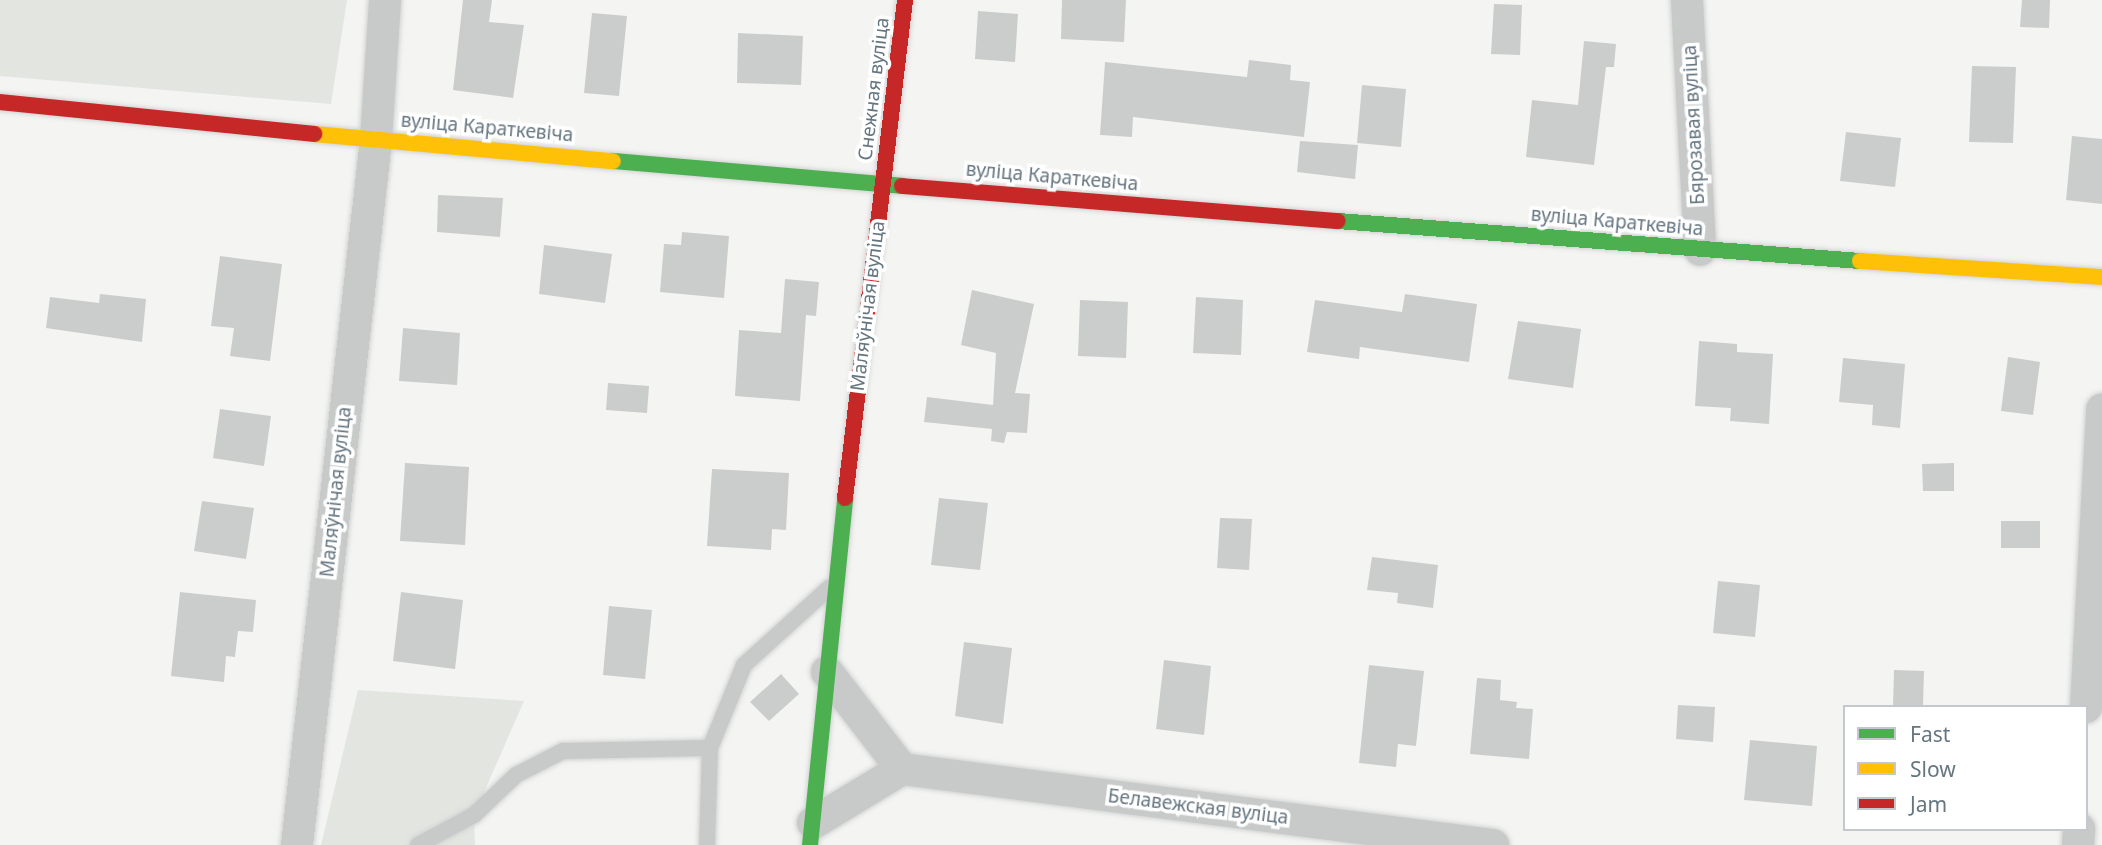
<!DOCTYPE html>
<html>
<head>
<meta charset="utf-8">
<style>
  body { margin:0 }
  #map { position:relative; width:2102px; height:845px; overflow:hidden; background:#f4f4f3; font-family:"Noto Sans",sans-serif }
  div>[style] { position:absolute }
  .green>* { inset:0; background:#e3e6e0 }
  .building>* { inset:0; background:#cbcdcd }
  .roads { filter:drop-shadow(0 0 2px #d1d2d2) drop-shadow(0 0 2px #d1d2d2) }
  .lane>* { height:16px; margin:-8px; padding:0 8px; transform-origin:8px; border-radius:8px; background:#c8caca }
  .street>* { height:32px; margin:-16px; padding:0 16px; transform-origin:16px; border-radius:16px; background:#c8caca }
  .fast>* { height:16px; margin:-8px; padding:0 8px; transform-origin:8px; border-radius:8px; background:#4caf50 }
  .slow>* { height:16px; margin:-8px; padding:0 8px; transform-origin:8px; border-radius:8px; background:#ffc107 }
  .jam>* { height:16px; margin:-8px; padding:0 8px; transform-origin:8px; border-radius:8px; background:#c62828 }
  span { translate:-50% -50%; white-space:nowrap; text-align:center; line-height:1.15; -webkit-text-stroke:7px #fff; paint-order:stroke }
  .street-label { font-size:19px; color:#667681 }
  .legend { position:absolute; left:1843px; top:705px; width:245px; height:126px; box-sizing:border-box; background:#fff; border:2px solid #c2c8cd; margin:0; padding:9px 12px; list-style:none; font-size:21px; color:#667681 }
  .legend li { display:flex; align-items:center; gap:14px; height:35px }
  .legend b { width:35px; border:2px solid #c2c8cd }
</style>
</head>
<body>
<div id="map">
  <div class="green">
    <div style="clip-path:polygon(0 0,347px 0,331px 104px,0 76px)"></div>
    <div style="clip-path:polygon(358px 690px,524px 701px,474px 815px,475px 845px,321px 845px)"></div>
  </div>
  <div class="building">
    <div style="clip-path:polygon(463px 0,492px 0,489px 22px,524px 25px,513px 98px,453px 90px)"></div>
    <div style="clip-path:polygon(1062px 0,1126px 0,1124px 42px,1061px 39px)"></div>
    <div style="clip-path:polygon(2022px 0,2050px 0,2049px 28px,2020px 27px)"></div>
    <div style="clip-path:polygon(1494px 4px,1522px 5px,1520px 55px,1491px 54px)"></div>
    <div style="clip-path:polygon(978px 11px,1018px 14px,1015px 62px,975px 59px)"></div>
    <div style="clip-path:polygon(592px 13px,627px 16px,619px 96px,584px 93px)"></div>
    <div style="clip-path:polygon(738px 33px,803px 36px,801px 85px,737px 83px)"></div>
    <div style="clip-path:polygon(1584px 41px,1616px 44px,1614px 67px,1606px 67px,1594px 165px,1526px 157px,1532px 100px,1578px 105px)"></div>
    <div style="clip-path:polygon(1249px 60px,1291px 65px,1290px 80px,1310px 82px,1304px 137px,1133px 117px,1132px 137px,1100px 135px,1105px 62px,1247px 77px)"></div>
    <div style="clip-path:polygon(1972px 66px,2016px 67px,2013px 143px,1969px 142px)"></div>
    <div style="clip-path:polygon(1362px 85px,1406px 89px,1401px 147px,1357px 143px)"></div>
    <div style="clip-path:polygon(1846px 132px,1901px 138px,1895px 187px,1840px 181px)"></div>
    <div style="clip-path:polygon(2072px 136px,2102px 139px,2102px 204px,2066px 200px)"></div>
    <div style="clip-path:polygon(1300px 141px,1358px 145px,1355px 179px,1297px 172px)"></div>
    <div style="clip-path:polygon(438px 195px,503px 198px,500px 237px,437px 232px)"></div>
    <div style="clip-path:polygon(682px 232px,729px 236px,724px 298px,660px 292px,664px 244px,681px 245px)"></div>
    <div style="clip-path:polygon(544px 245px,612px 254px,605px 303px,539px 294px)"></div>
    <div style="clip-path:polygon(220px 256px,282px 264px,270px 361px,230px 356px,234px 328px,211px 326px)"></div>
    <div style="clip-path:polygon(785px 279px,819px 282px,816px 316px,806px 315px,800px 401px,735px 396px,739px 330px,781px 333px)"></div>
    <div style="clip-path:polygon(972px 290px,1034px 304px,1015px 393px,1030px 394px,1027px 433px,1007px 432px,1004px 443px,991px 441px,992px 429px,924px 422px,927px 397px,993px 405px,996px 353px,961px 345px)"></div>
    <div style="clip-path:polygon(100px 294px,146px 299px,142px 342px,46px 328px,50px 297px,99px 303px)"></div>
    <div style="clip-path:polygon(1405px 294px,1477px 304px,1469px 362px,1360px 347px,1359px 359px,1307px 352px,1315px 300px,1402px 312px)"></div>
    <div style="clip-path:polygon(1196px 297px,1243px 300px,1241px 355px,1193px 353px)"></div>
    <div style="clip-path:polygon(1080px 300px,1128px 302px,1126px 358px,1078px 356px)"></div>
    <div style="clip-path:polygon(1518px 321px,1581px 329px,1573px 388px,1508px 379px)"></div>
    <div style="clip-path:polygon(403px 328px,460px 333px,457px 385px,399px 381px)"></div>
    <div style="clip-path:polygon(1699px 341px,1737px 344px,1737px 352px,1773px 354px,1769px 424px,1730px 421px,1731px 408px,1695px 406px)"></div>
    <div style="clip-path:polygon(2008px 357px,2040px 362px,2033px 415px,2001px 411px)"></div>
    <div style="clip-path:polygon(1843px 358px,1905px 364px,1900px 428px,1872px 425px,1873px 405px,1839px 402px)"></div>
    <div style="clip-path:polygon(608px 383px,649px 386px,647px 413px,606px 410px)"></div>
    <div style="clip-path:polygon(220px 409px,271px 416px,264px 466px,213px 458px)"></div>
    <div style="clip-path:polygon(405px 463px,469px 467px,465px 545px,400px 541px)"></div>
    <div style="clip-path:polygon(1954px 463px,1954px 491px,1923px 491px,1922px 464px)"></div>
    <div style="clip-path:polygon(712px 469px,789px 473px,786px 530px,772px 529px,771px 550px,707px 546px)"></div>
    <div style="clip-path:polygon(939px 498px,988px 503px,980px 570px,931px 565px)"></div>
    <div style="clip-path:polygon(202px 501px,254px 508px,246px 559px,194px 551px)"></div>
    <div style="clip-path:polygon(1220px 518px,1252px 519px,1249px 570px,1217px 568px)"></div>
    <div style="clip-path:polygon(2001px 521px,2040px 521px,2040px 548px,2001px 548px)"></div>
    <div style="clip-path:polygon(1372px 557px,1438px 565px,1433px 608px,1397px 603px,1398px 593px,1367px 590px)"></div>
    <div style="clip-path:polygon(1718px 581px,1760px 585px,1755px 637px,1713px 633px)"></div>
    <div style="clip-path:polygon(180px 592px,256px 600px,253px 632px,238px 631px,235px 657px,226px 656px,224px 682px,171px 676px)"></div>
    <div style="clip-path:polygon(401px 592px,463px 600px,455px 669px,393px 661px)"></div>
    <div style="clip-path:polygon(609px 606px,652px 610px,645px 679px,603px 675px)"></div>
    <div style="clip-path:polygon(964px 642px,1012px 648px,1003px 724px,955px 716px)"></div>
    <div style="clip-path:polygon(1164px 660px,1211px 666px,1204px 735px,1156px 729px)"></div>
    <div style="clip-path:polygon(1369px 665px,1424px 671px,1416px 746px,1398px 744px,1396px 767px,1359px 763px)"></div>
    <div style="clip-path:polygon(1894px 670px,1924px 671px,1923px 707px,1893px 707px)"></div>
    <div style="clip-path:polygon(781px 674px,799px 694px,769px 721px,750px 702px)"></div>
    <div style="clip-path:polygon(1477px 678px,1501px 680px,1500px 700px,1517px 702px,1516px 708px,1533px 709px,1529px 759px,1470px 754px)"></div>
    <div style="clip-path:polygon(1678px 705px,1715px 707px,1713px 742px,1676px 739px)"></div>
    <div style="clip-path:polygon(1750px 740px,1817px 746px,1812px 806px,1744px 800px)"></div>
  </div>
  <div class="roads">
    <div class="lane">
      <div style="left:418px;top:845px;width:64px;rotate:-28.2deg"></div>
      <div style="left:474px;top:815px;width:58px;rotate:-43.6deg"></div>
      <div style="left:516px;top:775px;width:53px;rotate:-27.1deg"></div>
      <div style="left:563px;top:751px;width:147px;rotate:-1.2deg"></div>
      <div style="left:707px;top:845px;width:97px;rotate:-88.2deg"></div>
      <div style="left:710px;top:748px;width:90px;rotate:-67.7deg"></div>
      <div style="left:744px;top:665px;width:115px;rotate:-42.2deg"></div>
    </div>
    <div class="street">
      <div style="left:1687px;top:0;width:250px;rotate:87deg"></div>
      <div style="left:827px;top:672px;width:123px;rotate:52.3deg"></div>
      <div style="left:902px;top:769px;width:596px;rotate:7.33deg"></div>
      <div style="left:2086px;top:707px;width:298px;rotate:-86.9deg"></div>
      <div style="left:813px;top:823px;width:104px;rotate:-31.2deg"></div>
      <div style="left:297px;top:845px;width:709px;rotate:-83.61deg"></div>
      <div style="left:376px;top:140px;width:140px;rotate:-86.3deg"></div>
      <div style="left:2078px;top:845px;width:16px;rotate:-86deg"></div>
    </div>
    <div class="fast">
      <div style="left:613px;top:161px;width:290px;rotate:4.9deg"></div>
      <div style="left:1338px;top:221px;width:524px;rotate:4.38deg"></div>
      <div style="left:810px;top:845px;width:349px;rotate:-84.2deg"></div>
    </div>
    <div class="slow">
      <div style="left:314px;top:134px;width:300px;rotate:5.2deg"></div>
      <div style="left:1860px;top:261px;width:243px;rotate:3.8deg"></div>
    </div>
    <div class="jam">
      <div style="left:0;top:102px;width:316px;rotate:5.8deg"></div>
      <div style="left:902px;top:186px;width:437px;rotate:4.6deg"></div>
      <div style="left:845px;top:498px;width:502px;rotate:-83.13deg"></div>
    </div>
  </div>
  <div class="street-label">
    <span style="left:874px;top:89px;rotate:-83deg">Снежная вуліца</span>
    <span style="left:1694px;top:125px;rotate:-93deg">Бярозавая вуліца</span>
    <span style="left:487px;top:128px;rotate:5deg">вуліца Караткевіча</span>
    <span style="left:1052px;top:177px;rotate:5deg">вуліца Караткевіча</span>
    <span style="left:1617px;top:222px;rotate:5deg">вуліца Караткевіча</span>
    <span style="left:868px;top:306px;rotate:-83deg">Маляўнічая вуліца</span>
    <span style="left:336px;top:492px;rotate:-84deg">Маляўнічая вуліца</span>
    <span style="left:1198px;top:807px;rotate:7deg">Белавежская вуліца</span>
  </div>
  <ul class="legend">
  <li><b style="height:9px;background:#4caf50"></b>Fast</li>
  <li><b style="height:9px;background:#ffc107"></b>Slow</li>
  <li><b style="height:9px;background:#c62828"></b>Jam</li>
  </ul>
</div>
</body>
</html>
